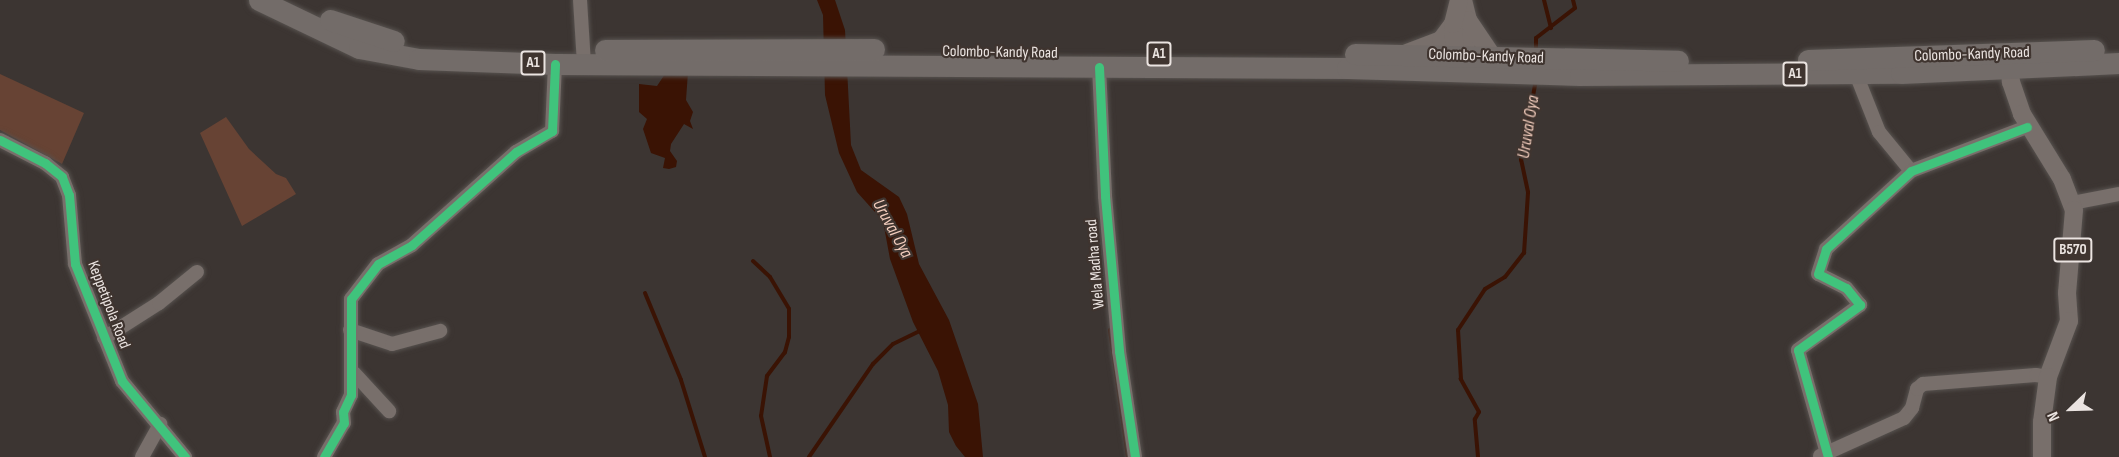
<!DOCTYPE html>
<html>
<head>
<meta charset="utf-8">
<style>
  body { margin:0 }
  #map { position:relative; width:2119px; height:457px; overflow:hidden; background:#3c3532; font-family:"Sofia Sans Condensed",sans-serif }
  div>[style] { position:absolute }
  .green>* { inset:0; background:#674334 }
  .water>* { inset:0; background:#3a1304 }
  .stream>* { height:4px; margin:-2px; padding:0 2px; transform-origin:2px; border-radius:2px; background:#3a1304 }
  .roads { filter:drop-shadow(0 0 2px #57524f) drop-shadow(0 0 2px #57524f) }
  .minor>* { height:14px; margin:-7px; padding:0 7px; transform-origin:7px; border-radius:7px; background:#786f6b }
  .major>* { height:18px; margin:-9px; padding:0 9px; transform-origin:9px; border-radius:9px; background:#786f6b }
  .highway>* { height:21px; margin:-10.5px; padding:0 10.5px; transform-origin:10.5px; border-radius:10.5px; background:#736c69 }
  .cycleway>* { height:9px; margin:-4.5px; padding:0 4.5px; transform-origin:4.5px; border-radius:4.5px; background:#40c37c }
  span { translate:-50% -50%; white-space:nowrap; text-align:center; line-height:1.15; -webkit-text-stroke:4.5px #3f342f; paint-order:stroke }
  .shield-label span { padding:2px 4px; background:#3f342f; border:2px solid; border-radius:4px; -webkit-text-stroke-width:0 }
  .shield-label { font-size:15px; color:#ebe4e1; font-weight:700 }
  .street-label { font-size:16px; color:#ebe4e1 }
  .water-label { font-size:18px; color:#f3cdbd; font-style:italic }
  .north { position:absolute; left:2041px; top:379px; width:60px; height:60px; -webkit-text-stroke:4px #3f342f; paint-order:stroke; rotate:247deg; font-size:16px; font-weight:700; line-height:24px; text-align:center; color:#ebe4e1 }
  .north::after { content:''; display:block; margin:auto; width:21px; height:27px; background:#ebe4e1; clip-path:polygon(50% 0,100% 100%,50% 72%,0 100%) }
</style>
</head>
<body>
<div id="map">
  <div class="green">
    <div style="clip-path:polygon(0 74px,84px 113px,62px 164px,0 130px)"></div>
    <div style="clip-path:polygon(226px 117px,249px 149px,276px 174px,286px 178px,296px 194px,242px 226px,200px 133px)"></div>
  </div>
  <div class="water">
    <div style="clip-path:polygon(817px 0,835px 0,845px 30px,851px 145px,861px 170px,899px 197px,907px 214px,919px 264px,949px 320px,978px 404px,983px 457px,965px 457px,956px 446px,949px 432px,948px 405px,938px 371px,913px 322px,890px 259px,883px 221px,857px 192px,839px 153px,825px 95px,823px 15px)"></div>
    <div style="clip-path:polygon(667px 71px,688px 72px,686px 100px,693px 112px,690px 121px,693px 129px,684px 124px,671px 144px,670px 151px,677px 161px,676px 167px,669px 169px,663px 168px,665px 158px,651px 153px,643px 129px,647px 119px,639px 112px,639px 84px,657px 86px)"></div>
  </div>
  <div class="stream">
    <div style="left:1544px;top:0;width:29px;rotate:76deg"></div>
    <div style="left:1536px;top:52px;width:14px;rotate:-90deg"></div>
    <div style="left:1536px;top:38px;width:49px;rotate:-37.6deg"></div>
    <div style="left:1575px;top:8px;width:8px;rotate:-104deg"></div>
    <div style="left:753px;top:261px;width:23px;rotate:43deg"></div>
    <div style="left:770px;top:277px;width:37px;rotate:59deg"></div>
    <div style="left:789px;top:309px;width:28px;rotate:90deg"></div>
    <div style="left:789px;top:337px;width:16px;rotate:105deg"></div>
    <div style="left:785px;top:352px;width:30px;rotate:127deg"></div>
    <div style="left:767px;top:376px;width:40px;rotate:98.5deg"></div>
    <div style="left:761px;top:416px;width:42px;rotate:77.6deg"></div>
    <div style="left:645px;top:293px;width:94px;rotate:67.5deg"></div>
    <div style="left:681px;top:380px;width:81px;rotate:72.7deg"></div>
    <div style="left:1110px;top:330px;width:128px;rotate:81.9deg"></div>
    <div style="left:809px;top:457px;width:113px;rotate:-55.5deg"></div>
    <div style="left:873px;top:364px;width:28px;rotate:-45deg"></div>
    <div style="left:893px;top:344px;width:28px;rotate:-26deg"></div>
    <div style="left:1478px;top:457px;width:38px;rotate:-95deg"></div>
    <div style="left:1475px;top:419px;width:8px;rotate:-60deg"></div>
    <div style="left:1479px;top:412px;width:38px;rotate:-119deg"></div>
    <div style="left:1461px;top:379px;width:49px;rotate:-93.5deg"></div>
    <div style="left:1458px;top:330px;width:49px;rotate:-56.6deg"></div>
    <div style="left:1485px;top:289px;width:23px;rotate:-31deg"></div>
    <div style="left:1505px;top:277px;width:31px;rotate:-52deg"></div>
    <div style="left:1524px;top:253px;width:61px;rotate:-86.2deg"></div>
    <div style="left:1528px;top:192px;width:33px;rotate:-102deg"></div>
    <div style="left:1521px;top:160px;width:81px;rotate:-79.4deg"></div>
  </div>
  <div class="roads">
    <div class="minor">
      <div style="left:580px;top:0;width:64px;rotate:86.4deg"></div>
      <div style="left:1099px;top:67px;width:129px;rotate:87.3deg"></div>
      <div style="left:1105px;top:196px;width:156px;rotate:84.8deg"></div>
      <div style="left:1119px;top:351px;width:107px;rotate:81.4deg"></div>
      <div style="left:1856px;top:74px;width:62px;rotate:68.4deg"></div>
      <div style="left:1879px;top:132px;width:50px;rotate:50.6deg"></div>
      <div style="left:0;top:140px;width:51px;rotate:27.1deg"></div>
      <div style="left:45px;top:163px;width:22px;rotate:39deg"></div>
      <div style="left:62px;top:177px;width:19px;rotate:69deg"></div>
      <div style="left:69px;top:195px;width:69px;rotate:85deg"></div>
      <div style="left:75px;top:264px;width:126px;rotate:68.1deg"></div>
      <div style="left:122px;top:381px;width:99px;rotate:50.3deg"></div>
      <div style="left:2072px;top:203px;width:48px;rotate:-10.8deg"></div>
      <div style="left:350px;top:330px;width:44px;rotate:18.4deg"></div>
      <div style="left:392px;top:344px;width:50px;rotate:-15.2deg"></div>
      <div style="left:104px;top:338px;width:65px;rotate:-32.5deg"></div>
      <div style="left:159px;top:303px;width:49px;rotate:-39.2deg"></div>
      <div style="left:354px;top:373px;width:52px;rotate:47.4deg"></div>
      <div style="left:1820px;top:456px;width:92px;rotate:-24.3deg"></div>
      <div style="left:1904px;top:418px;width:13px;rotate:-51deg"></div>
      <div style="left:1912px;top:408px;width:20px;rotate:-75deg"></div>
      <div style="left:1917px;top:389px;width:8px;rotate:-40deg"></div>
      <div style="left:1923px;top:384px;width:113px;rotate:-4.6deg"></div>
      <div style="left:2036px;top:375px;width:12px;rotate:9deg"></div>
      <div style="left:142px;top:457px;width:38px;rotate:-61deg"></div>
      <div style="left:324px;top:457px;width:39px;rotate:-60deg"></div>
      <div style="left:344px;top:423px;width:11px;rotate:-95deg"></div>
      <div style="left:343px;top:412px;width:19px;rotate:-65deg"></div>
      <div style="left:351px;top:395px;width:96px;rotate:-90deg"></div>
      <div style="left:351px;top:299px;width:44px;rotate:-52.4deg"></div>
      <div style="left:378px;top:264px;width:39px;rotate:-29deg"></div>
      <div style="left:412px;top:245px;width:140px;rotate:-41.8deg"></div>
      <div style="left:516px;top:152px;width:42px;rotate:-30.3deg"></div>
      <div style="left:552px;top:131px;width:67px;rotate:-87.4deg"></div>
      <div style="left:1828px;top:457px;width:111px;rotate:-105.7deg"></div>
      <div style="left:1798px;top:350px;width:77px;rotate:-36deg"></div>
      <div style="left:1860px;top:305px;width:22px;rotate:-129deg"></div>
      <div style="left:1846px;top:288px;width:31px;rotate:-153deg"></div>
      <div style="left:1818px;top:274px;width:26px;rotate:-72deg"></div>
      <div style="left:1826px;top:249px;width:115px;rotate:-42.5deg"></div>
      <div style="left:1911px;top:171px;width:124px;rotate:-20.8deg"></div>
    </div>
    <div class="major">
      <div style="left:1463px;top:0;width:21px;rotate:76deg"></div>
      <div style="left:1468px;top:20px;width:49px;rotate:94.7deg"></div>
      <div style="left:1468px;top:20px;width:45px;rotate:56deg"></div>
      <div style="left:1407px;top:53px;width:36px;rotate:-21deg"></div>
      <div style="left:1441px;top:40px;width:20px;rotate:-53deg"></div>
      <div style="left:1455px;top:53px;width:29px;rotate:-94deg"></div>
      <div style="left:1453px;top:24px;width:25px;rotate:-76deg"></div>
      <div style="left:2009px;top:56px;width:26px;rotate:86deg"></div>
      <div style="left:2011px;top:82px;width:34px;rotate:71deg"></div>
      <div style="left:2022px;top:114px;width:76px;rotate:58.4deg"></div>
      <div style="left:2062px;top:179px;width:33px;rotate:69deg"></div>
      <div style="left:2074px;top:210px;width:83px;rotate:94.8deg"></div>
      <div style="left:2067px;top:293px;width:28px;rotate:86deg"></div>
      <div style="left:2069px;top:321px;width:60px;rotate:110.6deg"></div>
      <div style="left:2048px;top:377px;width:45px;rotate:97.6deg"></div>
      <div style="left:2042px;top:422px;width:35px;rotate:90deg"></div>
    </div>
    <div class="highway">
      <div style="left:259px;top:0;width:111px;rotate:25.6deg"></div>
      <div style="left:359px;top:48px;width:61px;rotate:10.4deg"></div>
      <div style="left:419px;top:59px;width:136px;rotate:2.1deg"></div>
      <div style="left:555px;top:64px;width:792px;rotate:0.29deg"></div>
      <div style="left:1347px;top:68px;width:233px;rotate:1.7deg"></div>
      <div style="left:1580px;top:75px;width:321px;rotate:-0.4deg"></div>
      <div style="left:1901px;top:73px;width:218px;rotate:-2.6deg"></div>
      <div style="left:330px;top:20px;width:67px;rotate:18.2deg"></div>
      <div style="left:605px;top:50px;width:269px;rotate:-0.2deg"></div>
      <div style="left:1355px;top:54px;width:323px;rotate:1.2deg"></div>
      <div style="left:1808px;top:60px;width:286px;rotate:-2deg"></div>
    </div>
  </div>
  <div class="cycleway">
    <div style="left:1099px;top:67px;width:129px;rotate:87.3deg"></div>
    <div style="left:1105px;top:196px;width:156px;rotate:84.8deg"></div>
    <div style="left:1119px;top:351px;width:107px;rotate:81.4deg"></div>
    <div style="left:0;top:140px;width:51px;rotate:27.1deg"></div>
    <div style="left:45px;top:163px;width:22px;rotate:39deg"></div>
    <div style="left:62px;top:177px;width:19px;rotate:69deg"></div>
    <div style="left:69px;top:195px;width:69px;rotate:85deg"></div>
    <div style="left:75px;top:264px;width:126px;rotate:68.1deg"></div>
    <div style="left:122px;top:381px;width:99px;rotate:50.3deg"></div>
    <div style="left:324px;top:457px;width:39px;rotate:-60deg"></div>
    <div style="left:344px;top:423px;width:11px;rotate:-95deg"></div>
    <div style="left:343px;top:412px;width:19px;rotate:-65deg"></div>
    <div style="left:351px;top:395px;width:96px;rotate:-90deg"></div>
    <div style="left:351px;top:299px;width:44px;rotate:-52.4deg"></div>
    <div style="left:378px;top:264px;width:39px;rotate:-29deg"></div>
    <div style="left:412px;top:245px;width:140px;rotate:-41.8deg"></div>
    <div style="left:516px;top:152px;width:42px;rotate:-30.3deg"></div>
    <div style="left:552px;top:131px;width:67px;rotate:-87.4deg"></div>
    <div style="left:1828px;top:457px;width:111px;rotate:-105.7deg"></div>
    <div style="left:1798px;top:350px;width:77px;rotate:-36deg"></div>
    <div style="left:1860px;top:305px;width:22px;rotate:-129deg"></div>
    <div style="left:1846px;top:288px;width:31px;rotate:-153deg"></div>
    <div style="left:1818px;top:274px;width:26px;rotate:-72deg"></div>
    <div style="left:1826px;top:249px;width:115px;rotate:-42.5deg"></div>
    <div style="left:1911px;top:171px;width:124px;rotate:-20.8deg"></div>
  </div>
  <div class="shield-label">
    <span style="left:1159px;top:54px">A1</span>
    <span style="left:533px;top:63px">A1</span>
    <span style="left:1795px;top:74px">A1</span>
    <span style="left:2073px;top:250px">B570</span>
  </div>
  <div class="street-label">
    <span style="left:1000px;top:53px;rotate:1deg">Colombo-Kandy Road</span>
    <span style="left:1972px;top:55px;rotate:-2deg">Colombo-Kandy Road</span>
    <span style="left:1486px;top:57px;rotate:2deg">Colombo-Kandy Road</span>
    <span style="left:1096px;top:264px;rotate:-95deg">Wela Madha road</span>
    <span style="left:108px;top:305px;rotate:69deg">Keppetipola Road</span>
  </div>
  <div class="water-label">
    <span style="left:1529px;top:127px;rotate:-81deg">Uruval Oya</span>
    <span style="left:892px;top:229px;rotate:61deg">Uruval Oya</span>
  </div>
  <div class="north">N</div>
</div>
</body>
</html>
